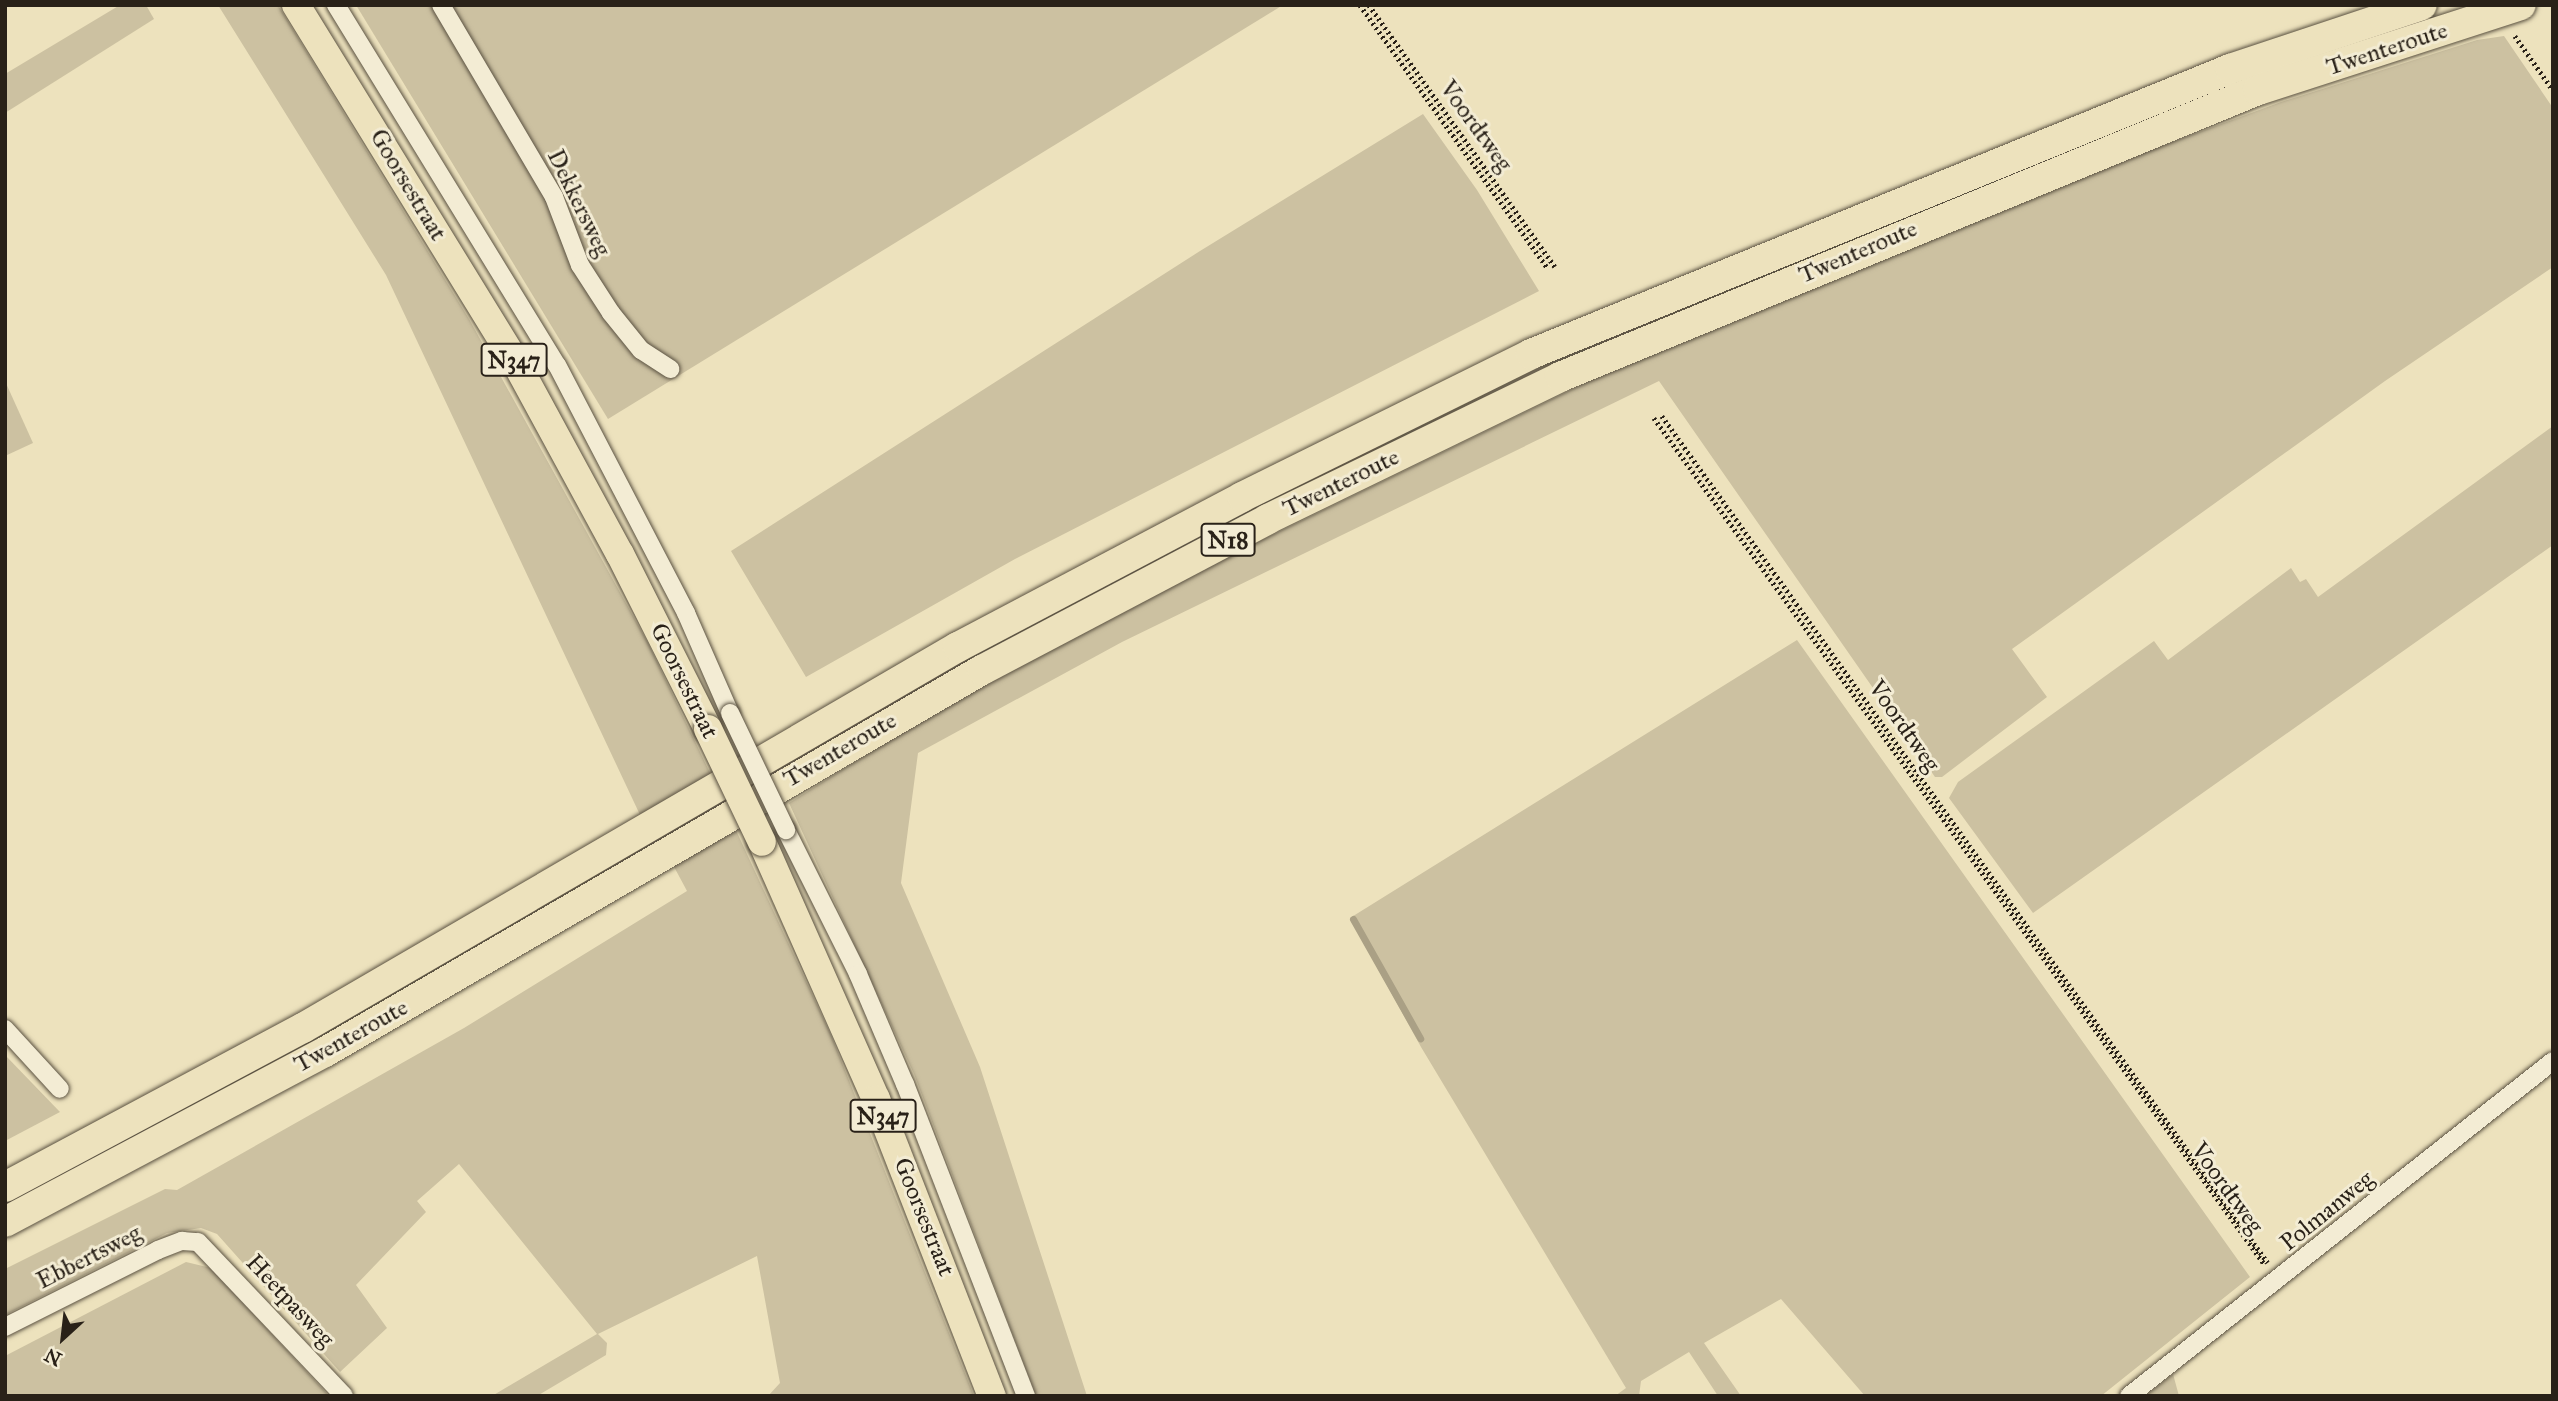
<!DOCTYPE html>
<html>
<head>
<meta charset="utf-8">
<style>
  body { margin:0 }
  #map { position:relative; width:2558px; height:1401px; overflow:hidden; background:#ede2bd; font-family:"IM FELL Great Primer",serif }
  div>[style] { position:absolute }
  .green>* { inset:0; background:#ccc1a1 }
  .stream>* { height:7px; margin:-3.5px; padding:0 3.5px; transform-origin:3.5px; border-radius:3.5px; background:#aaa085 }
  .path>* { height:4.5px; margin-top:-2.25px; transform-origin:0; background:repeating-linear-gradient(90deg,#292118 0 2px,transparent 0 5.5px) }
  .roads { filter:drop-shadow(0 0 2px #5a5141) drop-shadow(0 0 2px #5a5141) }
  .minor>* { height:18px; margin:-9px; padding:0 9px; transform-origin:9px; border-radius:9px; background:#f3ecd4 }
  .primary>* { height:28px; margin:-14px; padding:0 14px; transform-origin:14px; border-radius:14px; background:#ede2bd }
  .trunk>* { height:30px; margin:-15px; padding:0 15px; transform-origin:15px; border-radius:15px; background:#ede2bd }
  .bridges { filter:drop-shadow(0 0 2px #5a5141) drop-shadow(0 0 2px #5a5141) }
  .minor-bridge>* { height:18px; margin:-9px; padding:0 9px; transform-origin:9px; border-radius:9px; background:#f3ecd4 }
  .primary-bridge>* { height:28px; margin:-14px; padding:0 14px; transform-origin:14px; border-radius:14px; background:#ede2bd }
  span { translate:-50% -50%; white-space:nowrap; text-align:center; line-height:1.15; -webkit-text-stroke:6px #f3ecd4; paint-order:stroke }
  .shield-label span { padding:2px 5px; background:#f3ecd4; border:2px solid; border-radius:5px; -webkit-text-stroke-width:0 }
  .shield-label { font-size:23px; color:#292118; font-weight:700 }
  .street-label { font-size:24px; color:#292118 }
  .frame { position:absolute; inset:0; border:7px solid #292118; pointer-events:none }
  .north { position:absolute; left:28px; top:1303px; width:70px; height:70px; -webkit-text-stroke:5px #f3ecd4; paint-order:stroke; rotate:207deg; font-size:19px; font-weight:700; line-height:28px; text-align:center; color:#292118 }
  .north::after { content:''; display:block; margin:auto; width:24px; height:32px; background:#292118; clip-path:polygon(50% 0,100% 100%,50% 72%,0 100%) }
</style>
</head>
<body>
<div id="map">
  <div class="green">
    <div style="clip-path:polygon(120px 5px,146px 5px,154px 19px,5px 113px,5px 74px)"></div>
    <div style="clip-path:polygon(218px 5px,278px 5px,469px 319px,648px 643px,711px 775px,641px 817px,386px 275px)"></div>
    <div style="clip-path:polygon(356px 5px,1283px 5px,608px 419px)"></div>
    <div style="clip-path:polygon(2504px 36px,2553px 108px,2553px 267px,2385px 381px,2012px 649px,2047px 697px,1942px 777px,1935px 777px,1659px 381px,1122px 642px,918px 753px,901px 883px,980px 1067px,1087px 1396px,1036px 1396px,914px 1074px,789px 803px,953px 701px,1132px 603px,1612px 370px,2118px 162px,2281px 102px,2477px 40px)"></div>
    <div style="clip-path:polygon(1423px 114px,1477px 190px,1539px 291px,1015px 559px,806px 677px,731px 551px,1200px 251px)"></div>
    <div style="clip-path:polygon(5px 381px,33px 443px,5px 456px)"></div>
    <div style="clip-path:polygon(2553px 426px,2553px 545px,2033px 913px,1949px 798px,1958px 782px,2154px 641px,2168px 660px,2291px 568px,2300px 582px,2306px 579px,2318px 597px)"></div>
    <div style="clip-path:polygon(1797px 640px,2250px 1277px,2101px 1396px,1865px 1396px,1781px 1299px,1704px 1343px,1741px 1396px,1718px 1396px,1689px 1352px,1641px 1381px,1639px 1396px,1615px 1396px,1626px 1388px,1421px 1047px,1350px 918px)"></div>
    <div style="clip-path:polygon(734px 826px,831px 1035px,974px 1396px,768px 1396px,780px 1383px,757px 1256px,598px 1334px,607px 1343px,606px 1355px,537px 1396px,492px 1396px,597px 1334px,459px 1164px,417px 1201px,426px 1212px,356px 1285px,387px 1328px,340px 1372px,217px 1234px,201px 1228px,167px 1233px,5px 1315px,5px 1269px,165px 1189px,177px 1190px,464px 1028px,687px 891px,672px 863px)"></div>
    <div style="clip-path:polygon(5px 1055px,60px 1112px,5px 1141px)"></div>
    <div style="clip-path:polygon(186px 1262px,211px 1268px,329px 1396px,5px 1396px,5px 1356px)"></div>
    <div style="clip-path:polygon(2173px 1374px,2179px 1396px,2145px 1396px)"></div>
  </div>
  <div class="stream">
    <div style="left:1353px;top:919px;width:137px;rotate:60.6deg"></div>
  </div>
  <div class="path">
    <div style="left:1360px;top:5px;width:324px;rotate:54.5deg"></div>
    <div style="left:1369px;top:5px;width:321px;rotate:54.6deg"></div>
    <div style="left:2515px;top:36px;width:66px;rotate:54.9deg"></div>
    <div style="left:1662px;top:416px;width:1041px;rotate:54.42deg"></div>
    <div style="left:1654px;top:418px;width:1044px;rotate:54.19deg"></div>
  </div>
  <div class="roads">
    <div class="minor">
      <div style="left:336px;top:5px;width:422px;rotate:58.5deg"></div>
      <div style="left:557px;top:365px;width:280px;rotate:62.5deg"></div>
      <div style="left:686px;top:613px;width:109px;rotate:66.3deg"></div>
      <div style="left:441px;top:5px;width:223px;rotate:59.5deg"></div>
      <div style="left:554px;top:197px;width:73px;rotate:69.1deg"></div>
      <div style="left:580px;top:265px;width:57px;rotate:57.1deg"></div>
      <div style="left:611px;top:313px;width:48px;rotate:51deg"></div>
      <div style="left:641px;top:350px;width:35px;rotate:33deg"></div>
      <div style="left:786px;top:830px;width:161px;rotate:63.4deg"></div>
      <div style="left:858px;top:974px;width:120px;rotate:66.9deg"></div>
      <div style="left:905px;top:1084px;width:335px;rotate:68.8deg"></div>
      <div style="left:5px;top:1029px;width:81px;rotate:47.5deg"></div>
      <div style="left:5px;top:1327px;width:171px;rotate:-26.7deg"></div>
      <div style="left:158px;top:1250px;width:26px;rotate:-21deg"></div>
      <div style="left:182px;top:1241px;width:16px;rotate:4deg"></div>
      <div style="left:198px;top:1242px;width:212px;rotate:46.5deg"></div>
      <div style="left:2129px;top:1396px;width:540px;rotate:-38.31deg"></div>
    </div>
    <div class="primary">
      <div style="left:296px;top:5px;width:418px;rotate:58.4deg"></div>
      <div style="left:515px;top:361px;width:220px;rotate:61.5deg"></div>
      <div style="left:620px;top:554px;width:196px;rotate:63.3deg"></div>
      <div style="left:762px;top:842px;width:281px;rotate:66.1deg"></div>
      <div style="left:876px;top:1099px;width:319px;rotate:68.7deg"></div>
    </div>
    <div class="trunk">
      <div style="left:5px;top:1187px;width:338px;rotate:-28.1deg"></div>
      <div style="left:303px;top:1028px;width:758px;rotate:-30.19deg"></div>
      <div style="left:958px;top:647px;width:321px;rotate:-27.8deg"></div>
      <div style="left:1242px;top:497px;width:322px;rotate:-26.3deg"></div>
      <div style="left:1531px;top:354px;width:755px;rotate:-22.18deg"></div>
      <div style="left:2230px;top:69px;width:202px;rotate:-18.4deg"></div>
      <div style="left:5px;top:1222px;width:362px;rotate:-28deg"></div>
      <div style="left:325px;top:1052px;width:760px;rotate:-30.18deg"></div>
      <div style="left:982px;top:670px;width:323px;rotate:-27.8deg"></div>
      <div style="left:1268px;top:519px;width:325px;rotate:-25.9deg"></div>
      <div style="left:1560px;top:377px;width:755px;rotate:-22.35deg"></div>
      <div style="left:2258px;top:90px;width:276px;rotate:-17.9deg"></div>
    </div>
  </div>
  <div class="bridges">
    <div class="minor-bridge">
      <div style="left:730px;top:713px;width:130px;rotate:64.4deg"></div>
    </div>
    <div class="primary-bridge">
      <div style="left:708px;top:729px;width:125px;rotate:64.5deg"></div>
    </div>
  </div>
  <div class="shield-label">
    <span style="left:514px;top:360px">N347</span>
    <span style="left:1228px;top:540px">N18</span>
    <span style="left:883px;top:1116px">N347</span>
  </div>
  <div class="street-label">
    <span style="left:2387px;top:49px;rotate:-18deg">Twenteroute</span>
    <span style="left:1476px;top:126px;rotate:54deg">Voordtweg</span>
    <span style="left:408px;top:185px;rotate:59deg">Goorsestraat</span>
    <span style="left:579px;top:203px;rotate:64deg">Dekkersweg</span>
    <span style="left:1858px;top:252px;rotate:-23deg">Twenteroute</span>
    <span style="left:1341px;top:483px;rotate:-26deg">Twenteroute</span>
    <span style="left:684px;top:681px;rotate:64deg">Goorsestraat</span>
    <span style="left:1904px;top:726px;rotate:55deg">Voordtweg</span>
    <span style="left:840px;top:750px;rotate:-30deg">Twenteroute</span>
    <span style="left:351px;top:1036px;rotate:-29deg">Twenteroute</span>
    <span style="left:2227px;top:1188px;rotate:54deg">Voordtweg</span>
    <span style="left:2327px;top:1211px;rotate:-39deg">Polmanweg</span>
    <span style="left:924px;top:1217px;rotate:68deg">Goorsestraat</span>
    <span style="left:89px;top:1257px;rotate:-27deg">Ebbertsweg</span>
    <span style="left:290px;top:1301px;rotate:47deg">Heetpasweg</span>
  </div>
  <div class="frame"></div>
  <div class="north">N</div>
</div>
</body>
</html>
